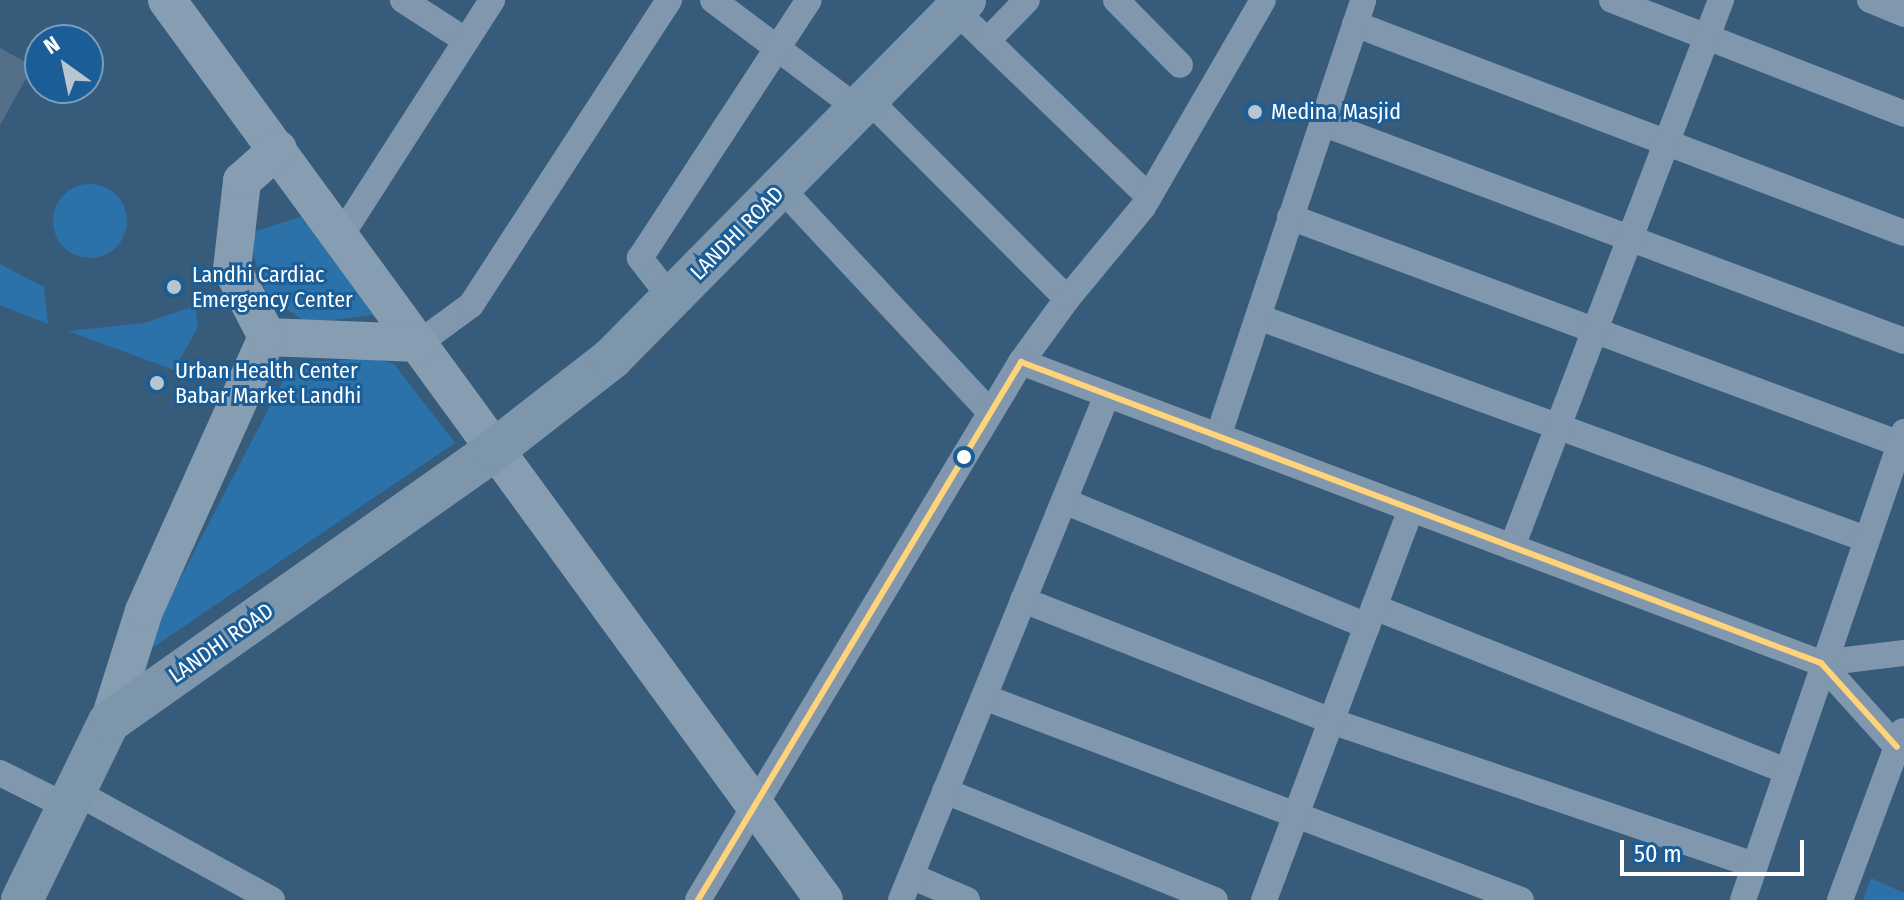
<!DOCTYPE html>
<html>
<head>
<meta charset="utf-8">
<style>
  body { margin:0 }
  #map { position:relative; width:1904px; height:900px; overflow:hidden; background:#375b7a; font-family:"Fira Sans Condensed",sans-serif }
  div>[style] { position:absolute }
  .green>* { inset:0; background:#2c72aa }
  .round { border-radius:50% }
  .building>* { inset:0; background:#547089 }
  .street>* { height:26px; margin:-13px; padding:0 13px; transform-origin:13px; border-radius:13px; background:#8097ad }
  .secondary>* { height:38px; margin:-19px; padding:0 19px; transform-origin:19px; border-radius:19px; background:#879db1 }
  .primary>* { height:42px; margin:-21px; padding:0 21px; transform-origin:21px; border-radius:21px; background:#7e96ab }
  .bus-1>* { height:6px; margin:-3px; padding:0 3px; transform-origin:3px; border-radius:3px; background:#ffd37a }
  .dots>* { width:22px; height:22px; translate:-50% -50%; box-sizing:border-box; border:4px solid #1b5d96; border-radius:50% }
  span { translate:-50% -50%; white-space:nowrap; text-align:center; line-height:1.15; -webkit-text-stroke:6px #1b5d96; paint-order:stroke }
  .poi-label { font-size:22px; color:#fff }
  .left { translate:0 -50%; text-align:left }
  .street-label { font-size:22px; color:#fff }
  .north { position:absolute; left:24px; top:24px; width:80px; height:80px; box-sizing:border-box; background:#1b5d96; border:2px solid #769ec0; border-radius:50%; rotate:327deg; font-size:22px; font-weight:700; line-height:32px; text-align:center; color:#fff }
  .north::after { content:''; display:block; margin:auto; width:28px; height:36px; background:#b9c6d0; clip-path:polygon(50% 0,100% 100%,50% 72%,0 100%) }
  .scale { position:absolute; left:1620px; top:840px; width:184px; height:36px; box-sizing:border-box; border:4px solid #fff; border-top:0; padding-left:10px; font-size:24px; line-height:28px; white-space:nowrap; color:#fff; -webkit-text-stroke:6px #1b5d96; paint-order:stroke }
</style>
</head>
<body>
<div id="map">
  <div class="green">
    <div class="round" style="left:53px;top:184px;width:74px;height:74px"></div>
    <div style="clip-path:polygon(303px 216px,373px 315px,307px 323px,266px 295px,247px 234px)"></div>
    <div style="clip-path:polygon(0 264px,44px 287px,48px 324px,0 305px)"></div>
    <div style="clip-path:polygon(195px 306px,198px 327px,174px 370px,68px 331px,144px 323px)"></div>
    <div style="clip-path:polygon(374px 358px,394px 364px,455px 443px,140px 656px,285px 377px,309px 362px)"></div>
    <div style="clip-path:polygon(1871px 878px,1904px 893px,1904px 900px,1863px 900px)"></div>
  </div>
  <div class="building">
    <div style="clip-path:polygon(0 48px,33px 66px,0 125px)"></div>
  </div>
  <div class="street">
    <div style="left:403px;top:0;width:74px;rotate:32.8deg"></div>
    <div style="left:713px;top:0;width:181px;rotate:36.9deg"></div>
    <div style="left:1116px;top:0;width:91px;rotate:45.4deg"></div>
    <div style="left:1612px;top:0;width:313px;rotate:21.3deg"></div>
    <div style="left:1870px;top:0;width:37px;rotate:22deg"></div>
    <div style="left:955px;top:10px;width:269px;rotate:43.9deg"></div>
    <div style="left:1355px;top:24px;width:587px;rotate:20.84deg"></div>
    <div style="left:987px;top:41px;width:57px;rotate:-45.7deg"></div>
    <div style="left:868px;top:99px;width:282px;rotate:45.1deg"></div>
    <div style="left:1067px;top:299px;width:78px;rotate:126.1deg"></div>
    <div style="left:1322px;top:123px;width:621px;rotate:20.53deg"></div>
    <div style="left:782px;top:189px;width:301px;rotate:47deg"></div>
    <div style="left:1290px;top:217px;width:651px;rotate:20.41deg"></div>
    <div style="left:342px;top:234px;width:278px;rotate:-57.3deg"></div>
    <div style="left:671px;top:298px;width:51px;rotate:-127.8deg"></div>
    <div style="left:640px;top:258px;width:308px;rotate:-56.8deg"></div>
    <div style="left:1067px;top:299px;width:119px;rotate:-50.4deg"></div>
    <div style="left:1143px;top:207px;width:239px;rotate:-59.9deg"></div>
    <div style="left:1258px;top:317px;width:647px;rotate:20.06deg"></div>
    <div style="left:419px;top:343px;width:64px;rotate:-36.2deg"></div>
    <div style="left:471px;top:305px;width:364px;rotate:-57deg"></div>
    <div style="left:1218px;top:437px;width:460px;rotate:-71.6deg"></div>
    <div style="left:1064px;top:501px;width:328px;rotate:22.4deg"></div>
    <div style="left:1512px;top:547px;width:586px;rotate:-69.09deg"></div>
    <div style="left:1023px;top:600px;width:331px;rotate:21.4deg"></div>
    <div style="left:1331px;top:721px;width:448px;rotate:18.8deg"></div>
    <div style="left:1374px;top:607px;width:443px;rotate:21.7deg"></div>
    <div style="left:1821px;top:663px;width:84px;rotate:-6.9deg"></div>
    <div style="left:984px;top:697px;width:574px;rotate:20.71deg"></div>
    <div style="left:0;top:773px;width:76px;rotate:26.6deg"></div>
    <div style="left:74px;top:791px;width:226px;rotate:28.8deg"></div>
    <div style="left:945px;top:791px;width:291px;rotate:22deg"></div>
    <div style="left:911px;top:876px;width:61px;rotate:23.2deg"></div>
    <div style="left:698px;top:900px;width:628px;rotate:-59.02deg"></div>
    <div style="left:1021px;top:362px;width:855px;rotate:20.62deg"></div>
    <div style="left:1821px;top:663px;width:113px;rotate:47.9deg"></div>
    <div style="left:901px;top:900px;width:545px;rotate:-67.81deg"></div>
    <div style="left:1264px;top:900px;width:418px;rotate:-69.4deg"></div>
    <div style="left:1743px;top:900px;width:495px;rotate:-71deg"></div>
    <div style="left:1840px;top:900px;width:180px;rotate:-69.6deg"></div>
  </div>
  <div class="secondary">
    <div style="left:167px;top:0;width:1114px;rotate:53.87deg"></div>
    <div style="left:267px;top:337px;width:152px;rotate:2.3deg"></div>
    <div style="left:109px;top:722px;width:116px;rotate:-72.5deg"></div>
    <div style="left:144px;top:611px;width:300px;rotate:-65.8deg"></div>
    <div style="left:267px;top:337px;width:76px;rotate:-117.2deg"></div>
    <div style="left:232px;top:269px;width:89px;rotate:-83.5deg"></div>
    <div style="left:242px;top:181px;width:48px;rotate:-41.6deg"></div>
  </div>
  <div class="primary">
    <div style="left:22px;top:900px;width:198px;rotate:-64deg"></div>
    <div style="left:109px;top:722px;width:471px;rotate:-35.2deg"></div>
    <div style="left:494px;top:450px;width:150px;rotate:-37.9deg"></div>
    <div style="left:612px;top:358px;width:503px;rotate:-45.4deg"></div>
  </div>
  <div class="bus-1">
    <div style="left:698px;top:900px;width:628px;rotate:-59.02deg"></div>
    <div style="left:1021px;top:362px;width:855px;rotate:20.62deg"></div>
    <div style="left:1821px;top:663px;width:113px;rotate:47.9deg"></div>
  </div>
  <div class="dots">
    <div style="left:1255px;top:112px;background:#b9c6d0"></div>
    <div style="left:174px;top:287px;background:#b9c6d0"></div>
    <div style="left:157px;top:383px;background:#b9c6d0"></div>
    <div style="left:964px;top:457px;background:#fff"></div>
  </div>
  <div class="poi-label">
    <span class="left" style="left:1271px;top:112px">Medina Masjid</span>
    <span class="left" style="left:192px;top:287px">Landhi Cardiac<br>Emergency Center</span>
    <span class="left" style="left:175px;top:383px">Urban Health Center<br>Babar Market Landhi</span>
  </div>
  <div class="street-label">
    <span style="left:737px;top:233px;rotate:-45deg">LANDHI ROAD</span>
    <span style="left:221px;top:643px;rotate:-35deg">LANDHI ROAD</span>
  </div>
  <div class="north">N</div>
  <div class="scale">50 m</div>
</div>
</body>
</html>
